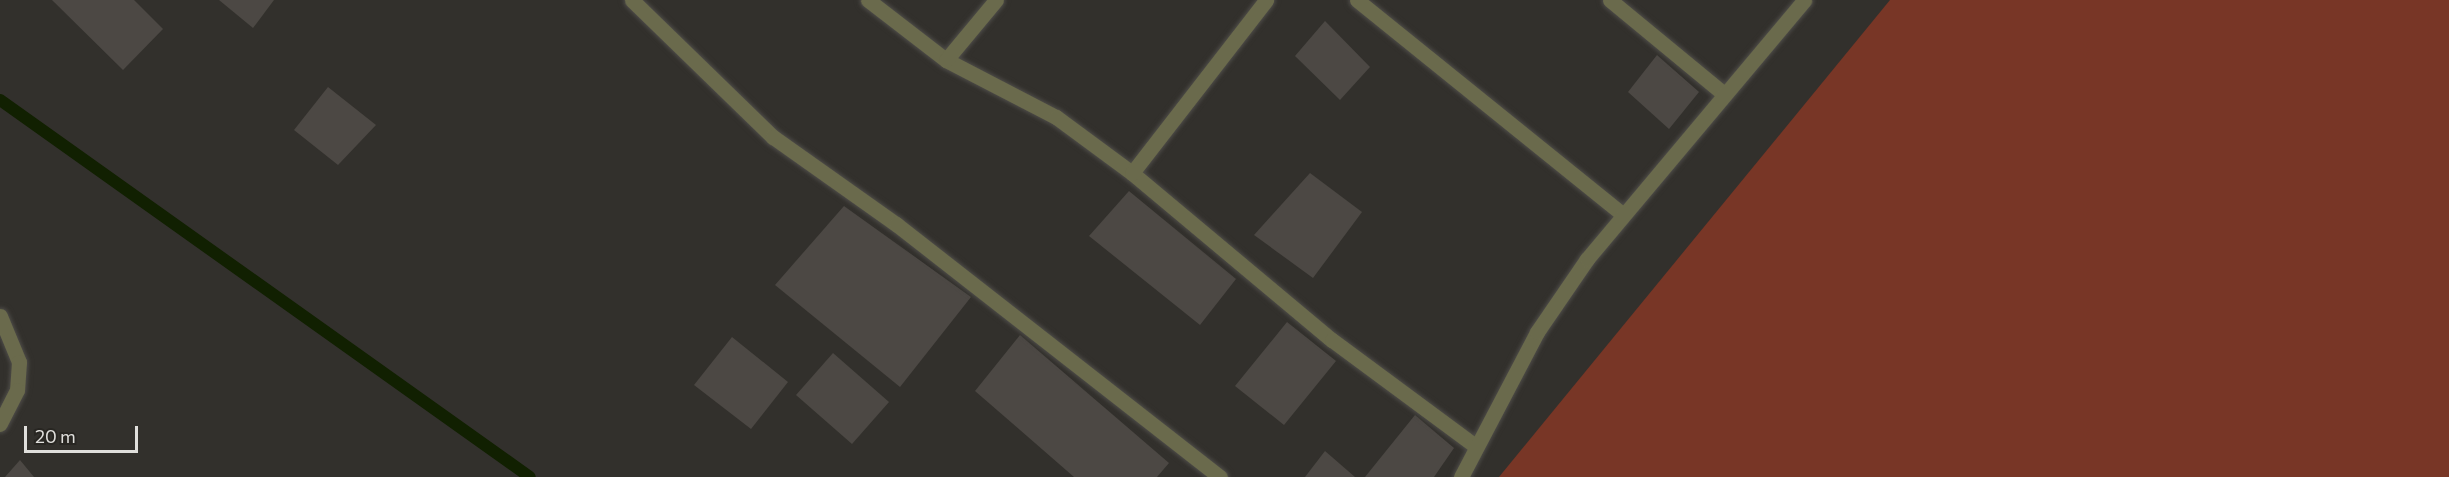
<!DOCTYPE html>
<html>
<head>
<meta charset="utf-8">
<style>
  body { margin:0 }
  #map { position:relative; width:2449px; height:477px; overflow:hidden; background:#32302c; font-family:Commissioner,sans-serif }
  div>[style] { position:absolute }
  .green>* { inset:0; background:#783626 }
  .stream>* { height:12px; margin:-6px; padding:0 6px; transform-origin:6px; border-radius:6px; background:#112001 }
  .building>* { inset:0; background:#4c4844 }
  .roads { filter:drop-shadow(0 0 2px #4e4c48) drop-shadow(0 0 2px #4e4c48) }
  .street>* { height:15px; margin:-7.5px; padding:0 7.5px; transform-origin:7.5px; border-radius:7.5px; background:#6a6a4c }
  span { translate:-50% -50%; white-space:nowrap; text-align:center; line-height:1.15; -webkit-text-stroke:4.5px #282622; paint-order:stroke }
  .scale { position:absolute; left:24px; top:426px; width:114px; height:27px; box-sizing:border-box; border:3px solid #e0dfdc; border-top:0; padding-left:8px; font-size:18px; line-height:21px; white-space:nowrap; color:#e0dfdc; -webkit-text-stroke:4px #282622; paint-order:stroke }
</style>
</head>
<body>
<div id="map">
  <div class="green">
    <div style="clip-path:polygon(1890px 0,2449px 0,2449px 477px,1499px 477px)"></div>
  </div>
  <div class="stream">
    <div style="left:0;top:100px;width:650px;rotate:35.43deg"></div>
  </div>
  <div class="building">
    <div style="clip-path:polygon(52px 0,134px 0,163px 29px,123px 70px)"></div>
    <div style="clip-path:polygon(219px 0,274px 0,253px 28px)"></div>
    <div style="clip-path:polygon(1325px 21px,1370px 67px,1340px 100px,1295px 56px)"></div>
    <div style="clip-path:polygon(1657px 55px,1699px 92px,1669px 129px,1628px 92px)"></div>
    <div style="clip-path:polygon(328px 87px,376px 125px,338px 165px,294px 130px)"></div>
    <div style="clip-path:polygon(1310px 173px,1362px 212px,1313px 278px,1254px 235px)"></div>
    <div style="clip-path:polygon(1129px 191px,1236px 279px,1200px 325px,1089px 236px)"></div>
    <div style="clip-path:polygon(844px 206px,971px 297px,900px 387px,775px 285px)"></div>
    <div style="clip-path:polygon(1287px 322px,1336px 361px,1284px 425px,1235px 386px)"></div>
    <div style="clip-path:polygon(1020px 335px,1169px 463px,1157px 477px,1074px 477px,975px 391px)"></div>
    <div style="clip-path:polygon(732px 337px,788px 382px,751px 429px,694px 385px)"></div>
    <div style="clip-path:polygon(833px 353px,889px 402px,852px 444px,796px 395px)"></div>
    <div style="clip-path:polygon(1415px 415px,1454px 448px,1434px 477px,1365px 477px)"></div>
    <div style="clip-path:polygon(1325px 451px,1355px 477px,1305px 477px)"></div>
    <div style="clip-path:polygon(20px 460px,34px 477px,5px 477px)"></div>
  </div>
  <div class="roads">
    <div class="street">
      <div style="left:632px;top:0;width:197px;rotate:44.2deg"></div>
      <div style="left:773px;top:137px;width:151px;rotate:35.3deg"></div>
      <div style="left:896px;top:224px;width:411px;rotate:38deg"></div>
      <div style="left:868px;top:0;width:98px;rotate:37.6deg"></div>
      <div style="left:946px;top:60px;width:124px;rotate:27.4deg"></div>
      <div style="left:1056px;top:117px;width:94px;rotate:36.4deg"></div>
      <div style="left:1132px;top:173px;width:261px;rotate:39.9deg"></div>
      <div style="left:1332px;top:340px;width:177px;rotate:36.5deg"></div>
      <div style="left:1357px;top:0;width:342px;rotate:38.9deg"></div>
      <div style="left:1610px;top:0;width:146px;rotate:39.5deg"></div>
      <div style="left:946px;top:60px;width:78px;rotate:-50.2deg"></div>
      <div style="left:1132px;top:173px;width:219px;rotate:-52.2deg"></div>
      <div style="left:0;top:316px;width:50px;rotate:67.6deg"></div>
      <div style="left:19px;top:362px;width:28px;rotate:94deg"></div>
      <div style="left:17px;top:390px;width:38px;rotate:117deg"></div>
      <div style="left:1461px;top:477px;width:164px;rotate:-62.3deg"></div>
      <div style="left:1537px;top:332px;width:88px;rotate:-55.6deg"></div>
      <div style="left:1587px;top:259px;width:338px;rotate:-50deg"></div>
    </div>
  </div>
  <div class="scale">20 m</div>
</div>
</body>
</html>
